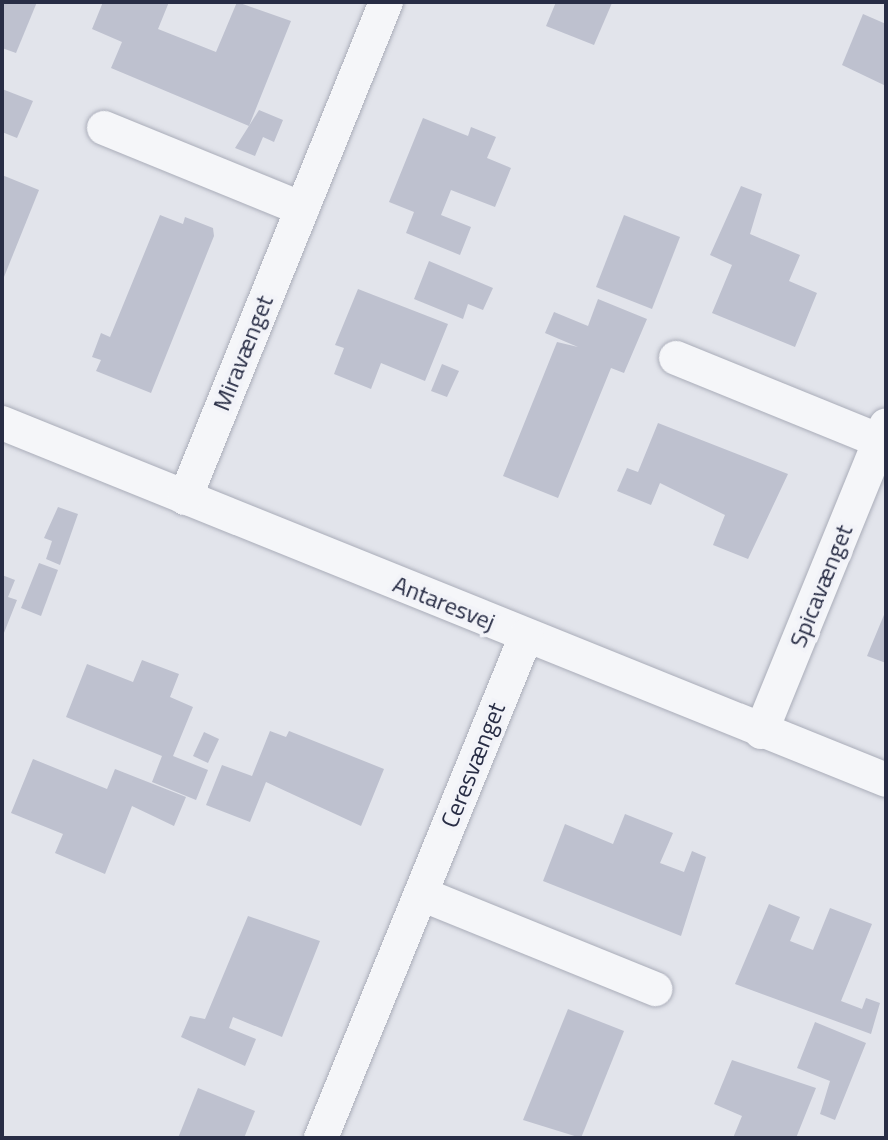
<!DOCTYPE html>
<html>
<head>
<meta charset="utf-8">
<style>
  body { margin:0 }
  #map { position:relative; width:888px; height:1140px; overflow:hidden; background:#e2e4eb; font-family:"Titillium Web",sans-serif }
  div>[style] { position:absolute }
  .building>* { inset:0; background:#bec1cf }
  .roads { filter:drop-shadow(0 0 2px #aaadb9) drop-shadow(0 0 2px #aaadb9) }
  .street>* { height:34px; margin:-17px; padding:0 17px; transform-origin:17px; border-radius:17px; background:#f5f6f9 }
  span { translate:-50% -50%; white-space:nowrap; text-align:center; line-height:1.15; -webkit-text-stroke:8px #f2f3f8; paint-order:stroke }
  .street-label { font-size:24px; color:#282d45 }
  .frame { position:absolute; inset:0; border:4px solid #282d45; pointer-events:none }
</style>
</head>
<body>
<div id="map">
  <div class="building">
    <div style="clip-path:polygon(2px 2px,37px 2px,16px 53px,2px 48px)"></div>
    <div style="clip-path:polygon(103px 2px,169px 2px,158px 29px,216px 52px,237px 2px,291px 21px,249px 126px,111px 68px,122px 42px,92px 29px)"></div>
    <div style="clip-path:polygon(556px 2px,612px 3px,594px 45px,546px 26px)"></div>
    <div style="clip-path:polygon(863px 14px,886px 24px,886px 86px,842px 65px)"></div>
    <div style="clip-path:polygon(2px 89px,33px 101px,17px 138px,2px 132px)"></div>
    <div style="clip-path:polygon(259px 110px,283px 120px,274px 142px,263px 137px,255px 156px,235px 148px)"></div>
    <div style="clip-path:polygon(423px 118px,468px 136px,471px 127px,496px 137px,487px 158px,511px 168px,495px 207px,451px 190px,441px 215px,471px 227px,460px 255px,406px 233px,414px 212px,389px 202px)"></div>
    <div style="clip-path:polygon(2px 175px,39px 190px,4px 277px,2px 276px)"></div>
    <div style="clip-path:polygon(741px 186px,762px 194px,750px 234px,800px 255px,789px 281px,817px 293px,795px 347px,712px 313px,732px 265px,710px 255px)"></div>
    <div style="clip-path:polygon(160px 215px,183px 224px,185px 217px,213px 228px,214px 236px,151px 393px,96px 371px,101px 360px,92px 357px,101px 333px,110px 337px)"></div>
    <div style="clip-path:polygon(624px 215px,680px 237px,652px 309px,596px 287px)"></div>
    <div style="clip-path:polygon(429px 261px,493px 288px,483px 310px,468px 304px,463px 319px,414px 299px)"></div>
    <div style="clip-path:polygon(358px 289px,448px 324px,425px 381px,381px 363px,371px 389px,334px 374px,344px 348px,335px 345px)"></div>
    <div style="clip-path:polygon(598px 299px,647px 319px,624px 373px,611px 368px,558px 498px,503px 476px,557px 342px,578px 347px,545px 333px,554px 312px,588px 326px)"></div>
    <div style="clip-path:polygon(442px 364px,459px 371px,447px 397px,431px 391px)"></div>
    <div style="clip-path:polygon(658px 423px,788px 474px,748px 559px,713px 545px,725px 515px,660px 483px,651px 505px,617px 491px,627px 468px,638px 472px)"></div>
    <div style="clip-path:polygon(58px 507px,78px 514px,60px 565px,46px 559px,52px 541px,44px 538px)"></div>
    <div style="clip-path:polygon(39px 563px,58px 570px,41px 616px,21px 608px)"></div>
    <div style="clip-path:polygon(2px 575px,15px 580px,8px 597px,17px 600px,2px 638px)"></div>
    <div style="clip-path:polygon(886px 610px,886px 663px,867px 656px)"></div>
    <div style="clip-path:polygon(142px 660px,179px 674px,170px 697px,193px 707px,173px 756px,208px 770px,196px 800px,152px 782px,162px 756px,66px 717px,87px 664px,133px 682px)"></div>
    <div style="clip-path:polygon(270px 731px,286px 737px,289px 731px,384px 769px,361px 826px,266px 782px,250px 822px,206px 805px,222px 765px,252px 776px)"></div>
    <div style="clip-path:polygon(204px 732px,219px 739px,208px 763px,193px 756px)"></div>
    <div style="clip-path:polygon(33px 759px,107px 789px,115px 769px,186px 797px,174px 826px,132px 806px,105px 874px,55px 853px,63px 834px,11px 813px)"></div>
    <div style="clip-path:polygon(625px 814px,673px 833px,660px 863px,684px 872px,692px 851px,706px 857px,681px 936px,543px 881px,565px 824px,613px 844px)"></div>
    <div style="clip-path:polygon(769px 904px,800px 917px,790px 941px,813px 950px,830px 908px,872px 924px,841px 1001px,862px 1009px,866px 998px,880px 1003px,871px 1034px,735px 984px)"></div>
    <div style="clip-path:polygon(248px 916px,320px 941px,282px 1037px,233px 1017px,229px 1028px,256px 1039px,245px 1066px,181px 1037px,190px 1016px,205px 1019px)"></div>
    <div style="clip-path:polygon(568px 1009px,624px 1031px,581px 1138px,523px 1120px)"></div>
    <div style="clip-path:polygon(815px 1022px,866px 1043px,835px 1120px,820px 1114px,830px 1081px,797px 1068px)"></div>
    <div style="clip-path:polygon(732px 1060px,816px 1088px,796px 1138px,733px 1138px,742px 1116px,714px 1104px)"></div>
    <div style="clip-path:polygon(198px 1088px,255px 1111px,244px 1138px,178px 1138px)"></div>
  </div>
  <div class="roads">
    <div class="street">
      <div style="left:104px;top:128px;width:214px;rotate:22.2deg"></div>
      <div style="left:676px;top:358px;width:220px;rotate:22.1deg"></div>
      <div style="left:2px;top:423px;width:953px;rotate:21.99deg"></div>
      <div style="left:185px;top:498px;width:535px;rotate:-67.94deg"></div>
      <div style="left:761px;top:732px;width:331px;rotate:-67.8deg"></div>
      <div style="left:421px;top:894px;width:253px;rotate:22.1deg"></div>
      <div style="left:321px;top:1138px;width:542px;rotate:-67.79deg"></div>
    </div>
  </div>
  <div class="street-label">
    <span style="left:243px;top:353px;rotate:-68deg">Miravænget</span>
    <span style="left:821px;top:586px;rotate:-68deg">Spicavænget</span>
    <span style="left:444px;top:603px;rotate:22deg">Antaresvej</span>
    <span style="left:473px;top:765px;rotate:-68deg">Ceresvænget</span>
  </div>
  <div class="frame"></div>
</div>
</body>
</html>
